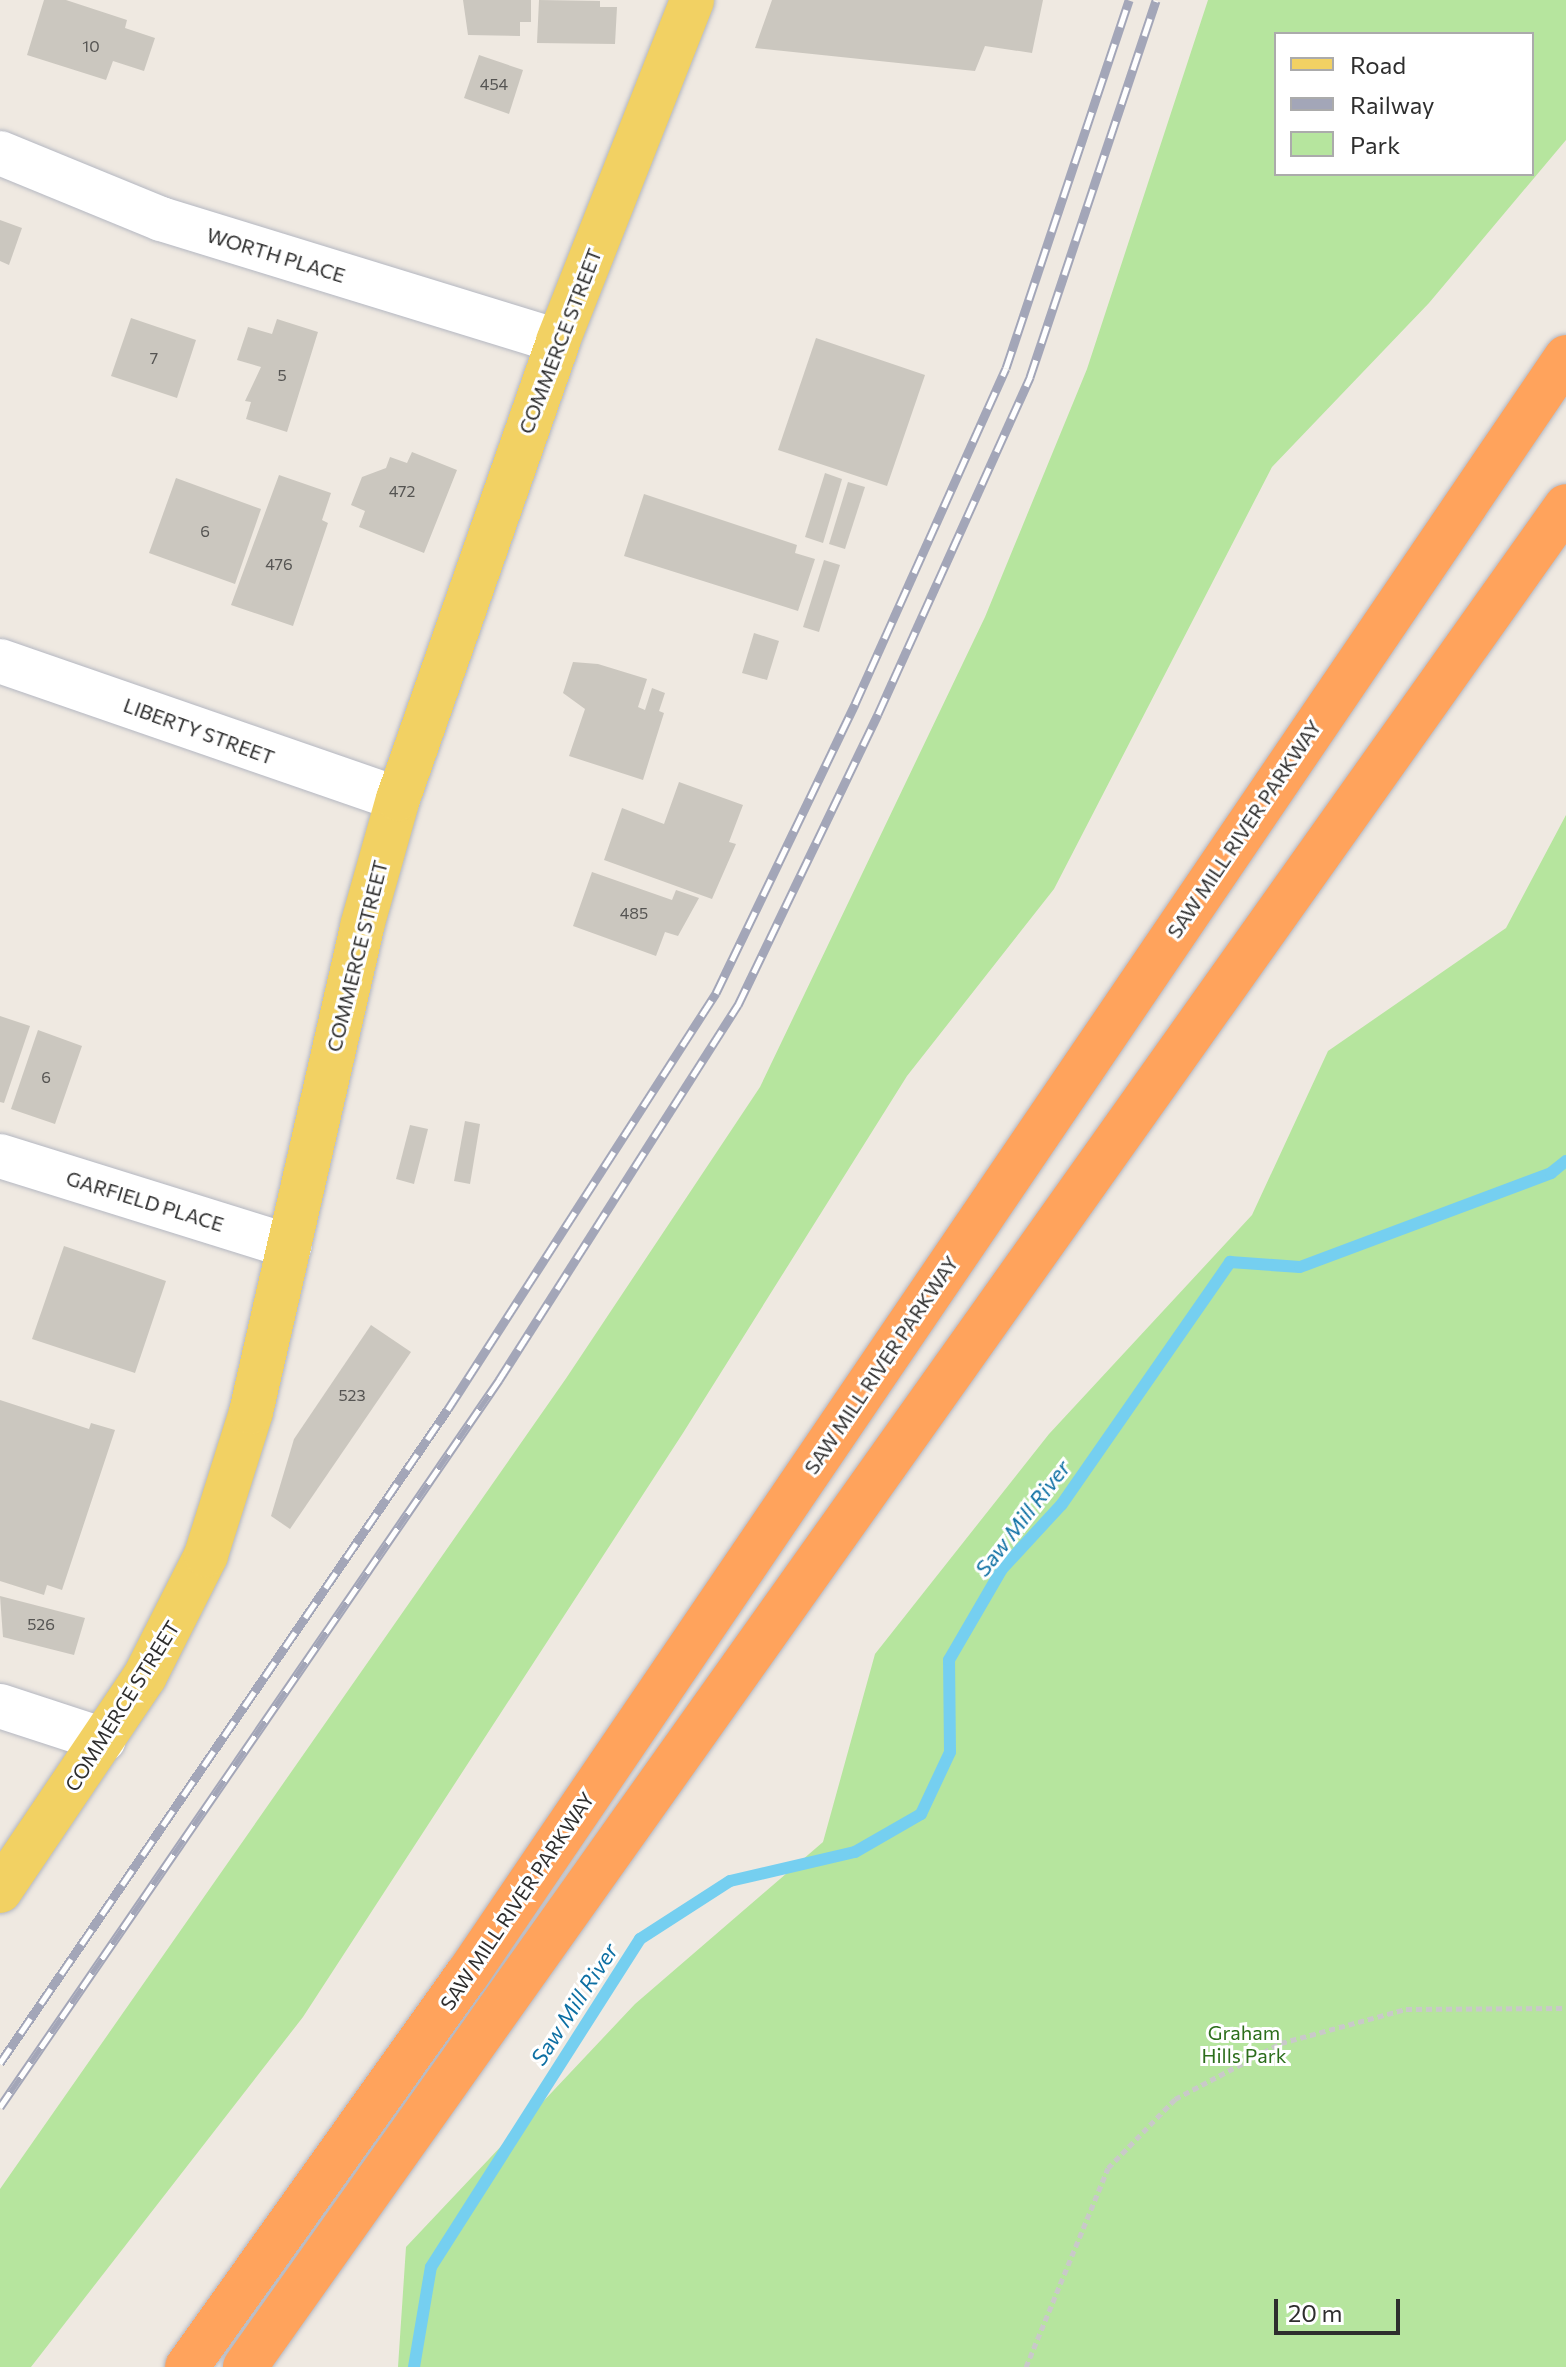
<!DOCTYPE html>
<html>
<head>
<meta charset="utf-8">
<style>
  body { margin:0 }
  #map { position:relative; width:1566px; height:2367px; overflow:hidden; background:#efe9e1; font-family:Commissioner,sans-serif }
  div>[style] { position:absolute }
  .green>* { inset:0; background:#b6e59e }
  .stream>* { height:12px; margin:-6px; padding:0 6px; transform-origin:6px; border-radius:6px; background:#75cff0 }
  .building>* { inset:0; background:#cbc7bf }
  .path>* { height:5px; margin-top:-2.5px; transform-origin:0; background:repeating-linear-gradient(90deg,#c9c9c9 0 6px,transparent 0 10px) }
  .roads { filter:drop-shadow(0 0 2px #b4b7c1) drop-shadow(0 0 2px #b4b7c1) }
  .minor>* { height:44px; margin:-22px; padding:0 22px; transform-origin:22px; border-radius:22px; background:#fff }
  .major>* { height:44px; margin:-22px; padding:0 22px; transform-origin:22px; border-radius:22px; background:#f2d163 }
  .highway>* { height:44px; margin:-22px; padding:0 22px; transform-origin:22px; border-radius:22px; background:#ffa35c }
  .rail>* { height:9px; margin-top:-4.5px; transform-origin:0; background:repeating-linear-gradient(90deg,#fff 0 18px,#a3a6b8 0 36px); box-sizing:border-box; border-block:2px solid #a3a6b8 }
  span { translate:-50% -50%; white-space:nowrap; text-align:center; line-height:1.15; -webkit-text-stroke:6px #fff; paint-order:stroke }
  .number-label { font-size:16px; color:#555452 }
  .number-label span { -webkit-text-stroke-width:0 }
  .street-label { font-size:20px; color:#2e2e2e }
  .park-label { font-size:20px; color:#2c6e1b }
  .water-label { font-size:22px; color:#0d6fa3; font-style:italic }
  .legend { position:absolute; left:1274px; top:32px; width:260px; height:144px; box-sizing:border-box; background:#fff; border:2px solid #ababab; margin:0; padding:10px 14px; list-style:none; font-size:24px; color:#2e2e2e }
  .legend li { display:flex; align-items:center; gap:16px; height:40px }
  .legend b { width:40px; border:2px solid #ababab }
  .scale { position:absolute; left:1274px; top:2299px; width:126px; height:36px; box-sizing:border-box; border:4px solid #2e2e2e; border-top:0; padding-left:10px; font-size:24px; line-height:28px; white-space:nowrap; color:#2e2e2e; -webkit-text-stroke:6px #fff; paint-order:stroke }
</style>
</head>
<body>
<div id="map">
  <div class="green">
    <div style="clip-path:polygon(evenodd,1208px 0,1566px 0,1566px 140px,1429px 303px,1272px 467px,1054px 889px,907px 1076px,683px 1433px,303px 2017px,31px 2367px,0 2367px,0 2189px,567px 1377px,760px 1087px,985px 617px,1087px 369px,1208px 0,1276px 34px,1532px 34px,1532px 174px,1276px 174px,1276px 34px)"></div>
    <div style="clip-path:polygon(1566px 815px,1566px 2367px,398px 2367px,406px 2247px,635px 2004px,823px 1842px,875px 1654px,1049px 1434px,1252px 1215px,1328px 1051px,1506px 928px)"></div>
  </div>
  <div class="stream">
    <div style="left:414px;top:2367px;width:101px;rotate:-80.4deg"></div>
    <div style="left:431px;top:2267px;width:389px;rotate:-57.5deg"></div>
    <div style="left:640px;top:1939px;width:107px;rotate:-32.8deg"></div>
    <div style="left:730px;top:1881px;width:128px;rotate:-13.1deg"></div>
    <div style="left:855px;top:1852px;width:76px;rotate:-29.9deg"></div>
    <div style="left:921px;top:1814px;width:68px;rotate:-64.9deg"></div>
    <div style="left:950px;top:1752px;width:92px;rotate:-90.6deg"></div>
    <div style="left:949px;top:1660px;width:105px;rotate:-59.8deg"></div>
    <div style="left:1002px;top:1569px;width:88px;rotate:-47.3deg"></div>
    <div style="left:1062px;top:1504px;width:295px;rotate:-55.2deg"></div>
    <div style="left:1230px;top:1262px;width:70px;rotate:4.1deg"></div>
    <div style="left:1300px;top:1267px;width:268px;rotate:-20.5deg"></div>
    <div style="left:1551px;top:1173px;width:19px;rotate:-39deg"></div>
  </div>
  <div class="building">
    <div style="clip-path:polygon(44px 0,66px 0,127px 20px,125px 28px,155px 38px,144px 71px,113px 61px,106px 80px,27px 55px)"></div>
    <div style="clip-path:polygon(463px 0,531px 0,531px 22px,520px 22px,520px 36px,468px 35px)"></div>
    <div style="clip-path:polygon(539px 0,600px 1px,600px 7px,617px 7px,615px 44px,537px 43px)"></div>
    <div style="clip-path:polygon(772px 0,1043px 0,1032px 53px,985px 46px,975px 71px,755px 48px)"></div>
    <div style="clip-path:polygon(479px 55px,523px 70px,509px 114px,464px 98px)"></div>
    <div style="clip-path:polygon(0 220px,22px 228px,9px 265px,0 261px)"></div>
    <div style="clip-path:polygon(131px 318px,196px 340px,177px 398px,111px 376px)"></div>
    <div style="clip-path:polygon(277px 319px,318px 332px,287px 432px,246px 419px,251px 402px,245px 401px,261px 367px,237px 360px,248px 327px,272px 334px)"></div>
    <div style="clip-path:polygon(816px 338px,925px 375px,887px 486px,778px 450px)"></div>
    <div style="clip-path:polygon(412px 452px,457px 470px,424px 553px,359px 527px,365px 511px,351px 505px,362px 477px,386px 468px,390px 457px,407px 463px)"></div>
    <div style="clip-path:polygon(825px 473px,842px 479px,823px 543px,805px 537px)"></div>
    <div style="clip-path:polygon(279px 475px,331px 493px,322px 520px,328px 523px,293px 626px,231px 605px)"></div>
    <div style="clip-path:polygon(176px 478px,261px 509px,235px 584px,149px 553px)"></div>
    <div style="clip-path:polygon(848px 482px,865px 487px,845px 549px,829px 544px)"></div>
    <div style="clip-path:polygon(644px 494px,797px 545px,795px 553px,815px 559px,798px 611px,624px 556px)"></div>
    <div style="clip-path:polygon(824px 560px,840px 565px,819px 632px,803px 627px)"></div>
    <div style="clip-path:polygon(754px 633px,779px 641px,767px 680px,742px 673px)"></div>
    <div style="clip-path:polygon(573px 662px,598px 664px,647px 679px,638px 707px,645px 710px,652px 688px,665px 693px,659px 711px,664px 713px,643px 780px,569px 756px,585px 709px,563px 693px)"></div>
    <div style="clip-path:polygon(679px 782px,743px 805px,729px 842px,736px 844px,712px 899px,604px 860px,622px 808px,664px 824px)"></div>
    <div style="clip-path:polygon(592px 872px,672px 900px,676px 890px,699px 898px,678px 936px,665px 932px,656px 956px,573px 926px)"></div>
    <div style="clip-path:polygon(0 1016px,30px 1026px,4px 1103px,0 1102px)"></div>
    <div style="clip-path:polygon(38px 1030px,82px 1046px,55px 1124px,11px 1109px)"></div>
    <div style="clip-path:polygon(465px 1121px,480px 1124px,470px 1184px,454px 1181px)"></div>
    <div style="clip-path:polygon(410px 1125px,428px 1129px,414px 1184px,396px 1179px)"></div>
    <div style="clip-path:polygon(64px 1246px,166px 1281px,135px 1373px,32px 1339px)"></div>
    <div style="clip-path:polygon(371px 1325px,411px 1352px,290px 1529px,271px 1516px,294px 1439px)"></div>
    <div style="clip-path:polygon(0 1400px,89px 1429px,91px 1423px,115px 1430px,62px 1590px,47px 1585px,44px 1595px,0 1581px)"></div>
    <div style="clip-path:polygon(0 1596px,85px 1618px,74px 1655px,3px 1637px)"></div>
  </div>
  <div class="path">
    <div style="left:1026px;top:2367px;width:215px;rotate:-67.6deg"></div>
    <div style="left:1108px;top:2168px;width:96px;rotate:-45.8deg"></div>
    <div style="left:1175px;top:2099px;width:120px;rotate:-27.8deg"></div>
    <div style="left:1281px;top:2043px;width:130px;rotate:-15.2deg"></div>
    <div style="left:1406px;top:2009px;width:160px;rotate:-0.4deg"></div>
  </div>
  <div class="roads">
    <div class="minor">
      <div style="left:0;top:153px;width:174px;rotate:22.3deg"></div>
      <div style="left:161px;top:219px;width:415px;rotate:17.1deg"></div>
      <div style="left:0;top:661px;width:421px;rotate:19.1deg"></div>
      <div style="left:0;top:1156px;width:303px;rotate:17.3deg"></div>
      <div style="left:0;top:1706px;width:109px;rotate:18.1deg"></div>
    </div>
    <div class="major">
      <div style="left:0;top:1891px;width:259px;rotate:-56deg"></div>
      <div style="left:145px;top:1676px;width:136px;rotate:-63.2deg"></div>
      <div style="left:206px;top:1555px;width:150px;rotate:-72.5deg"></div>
      <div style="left:251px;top:1412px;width:499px;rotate:-77.1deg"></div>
      <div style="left:362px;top:926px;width:132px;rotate:-74.2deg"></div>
      <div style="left:398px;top:799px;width:485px;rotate:-70.7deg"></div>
      <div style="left:558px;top:341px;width:366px;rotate:-68.5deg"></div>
    </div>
    <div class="highway">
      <div style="left:187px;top:2367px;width:482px;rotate:-54.5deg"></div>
      <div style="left:467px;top:1975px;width:1956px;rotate:-55.81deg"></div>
      <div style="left:245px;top:2367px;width:2282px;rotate:-54.63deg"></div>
    </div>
  </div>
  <div class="rail">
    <div style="left:0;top:2063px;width:793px;rotate:-55.59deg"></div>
    <div style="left:448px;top:1409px;width:495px;rotate:-57.2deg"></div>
    <div style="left:716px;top:993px;width:321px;rotate:-64.3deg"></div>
    <div style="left:855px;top:704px;width:368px;rotate:-65.8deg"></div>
    <div style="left:1006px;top:368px;width:388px;rotate:-71.5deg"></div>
    <div style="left:0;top:2107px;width:882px;rotate:-55.53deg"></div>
    <div style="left:499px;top:1380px;width:445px;rotate:-57.5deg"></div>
    <div style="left:738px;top:1005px;width:323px;rotate:-64.3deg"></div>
    <div style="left:878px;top:714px;width:370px;rotate:-65.7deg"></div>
    <div style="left:1030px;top:377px;width:397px;rotate:-71.5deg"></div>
  </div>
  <div class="number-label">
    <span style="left:91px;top:46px">10</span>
    <span style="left:494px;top:84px">454</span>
    <span style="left:154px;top:358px">7</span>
    <span style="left:282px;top:375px">5</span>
    <span style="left:402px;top:491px">472</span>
    <span style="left:205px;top:531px">6</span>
    <span style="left:279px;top:564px">476</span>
    <span style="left:634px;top:913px">485</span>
    <span style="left:46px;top:1077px">6</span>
    <span style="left:352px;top:1395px">523</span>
    <span style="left:41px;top:1624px">526</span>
  </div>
  <div class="street-label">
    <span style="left:276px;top:255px;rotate:17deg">WORTH PLACE</span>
    <span style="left:560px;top:341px;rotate:-69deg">COMMERCE STREET</span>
    <span style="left:199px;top:731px;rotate:20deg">LIBERTY STREET</span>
    <span style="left:1244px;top:829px;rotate:-56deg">SAW MILL RIVER PARKWAY</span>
    <span style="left:357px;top:956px;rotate:-76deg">COMMERCE STREET</span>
    <span style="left:145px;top:1201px;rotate:17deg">GARFIELD PLACE</span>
    <span style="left:881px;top:1365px;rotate:-56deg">SAW MILL RIVER PARKWAY</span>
    <span style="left:122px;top:1706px;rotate:-58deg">COMMERCE STREET</span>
    <span style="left:517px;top:1901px;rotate:-56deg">SAW MILL RIVER PARKWAY</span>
  </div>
  <div class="park-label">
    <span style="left:1244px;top:2044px">Graham<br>Hills Park</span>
  </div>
  <div class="water-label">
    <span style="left:1022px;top:1518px;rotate:-52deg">Saw Mill River</span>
    <span style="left:574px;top:2004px;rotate:-57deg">Saw Mill River</span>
  </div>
  <ul class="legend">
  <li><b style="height:10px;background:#f2d163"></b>Road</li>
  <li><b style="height:10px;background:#a3a6b8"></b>Railway</li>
  <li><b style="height:22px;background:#b6e59e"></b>Park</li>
  </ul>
  <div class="scale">20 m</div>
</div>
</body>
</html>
